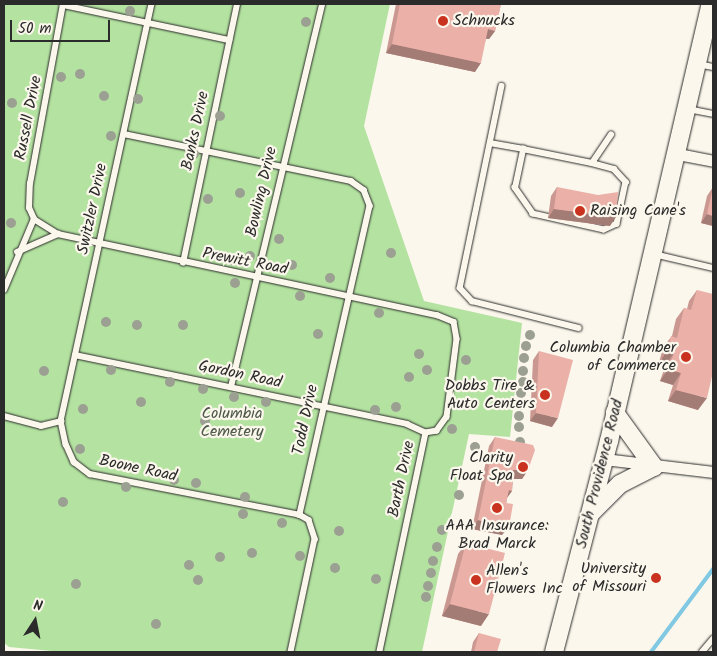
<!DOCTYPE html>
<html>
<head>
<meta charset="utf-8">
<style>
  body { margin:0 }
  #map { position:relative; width:717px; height:656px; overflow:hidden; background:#fbf7ec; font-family:Kalam,sans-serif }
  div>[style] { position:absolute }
  .green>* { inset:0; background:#b4e3a1 }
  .stream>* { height:4px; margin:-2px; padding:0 2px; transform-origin:2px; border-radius:2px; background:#81c8e2 }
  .roads { filter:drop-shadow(0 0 1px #2b2b2b) drop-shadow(0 0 1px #2b2b2b) }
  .lane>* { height:5.5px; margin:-2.75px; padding:0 2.75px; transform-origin:2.75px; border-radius:2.75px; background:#fbf7ec }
  .street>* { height:11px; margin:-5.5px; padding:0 5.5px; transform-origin:5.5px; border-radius:5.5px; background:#fbf7ec }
  .primary>* { height:18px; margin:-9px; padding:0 9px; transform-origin:9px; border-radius:9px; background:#fbf7ec }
  .trees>* { width:10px; height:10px; margin:-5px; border-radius:50%; background:#9ba092 }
  .wall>* { inset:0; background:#ca9891 }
  .shaded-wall>* { inset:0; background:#a47c76 }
  .building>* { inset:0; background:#ebb1a9 }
  .dots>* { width:14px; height:14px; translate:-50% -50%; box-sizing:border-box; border:2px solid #fbf7ec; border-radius:50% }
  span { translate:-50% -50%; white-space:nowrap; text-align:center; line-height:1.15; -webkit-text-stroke:4.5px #fbf7ec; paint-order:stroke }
  .poi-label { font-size:16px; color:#2b2b2b }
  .left { translate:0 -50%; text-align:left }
  .right { translate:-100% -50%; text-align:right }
  .street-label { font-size:16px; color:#2b2b2b }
  .park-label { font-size:16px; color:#4d5948 }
  .frame { position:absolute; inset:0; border:5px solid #2b2b2b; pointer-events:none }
  .north { position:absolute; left:10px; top:596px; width:50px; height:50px; -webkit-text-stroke:4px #fbf7ec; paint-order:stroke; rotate:11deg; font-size:14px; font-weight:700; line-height:20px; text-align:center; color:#2b2b2b }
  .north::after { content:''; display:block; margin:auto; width:18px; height:22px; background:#2b2b2b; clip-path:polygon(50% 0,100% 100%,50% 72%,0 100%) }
  .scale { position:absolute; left:10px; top:20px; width:100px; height:22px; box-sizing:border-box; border:2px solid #2b2b2b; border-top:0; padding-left:6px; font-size:15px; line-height:18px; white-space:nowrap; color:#2b2b2b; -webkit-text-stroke:4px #fbf7ec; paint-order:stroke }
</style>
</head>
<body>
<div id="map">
  <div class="green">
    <div style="clip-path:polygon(4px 4px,390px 4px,364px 126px,424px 301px,522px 323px,510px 437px,469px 434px,422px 652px,63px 652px,9px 647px,4px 643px)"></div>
  </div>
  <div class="stream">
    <div style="left:651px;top:652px;width:104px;rotate:-53.2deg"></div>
  </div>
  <div class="roads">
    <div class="lane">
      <div style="left:152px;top:4px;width:427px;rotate:102.3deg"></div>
      <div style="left:61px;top:421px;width:24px;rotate:78deg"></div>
      <div style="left:66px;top:444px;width:20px;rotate:66deg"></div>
      <div style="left:74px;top:462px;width:20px;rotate:37deg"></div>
      <div style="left:90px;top:474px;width:214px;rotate:11deg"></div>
      <div style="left:300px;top:515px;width:10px;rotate:29deg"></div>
      <div style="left:309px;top:520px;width:20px;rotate:72deg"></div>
      <div style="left:315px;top:539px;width:116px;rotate:102deg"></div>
      <div style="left:63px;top:5px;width:170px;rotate:11.9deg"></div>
      <div style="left:698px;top:64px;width:15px;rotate:11deg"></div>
      <div style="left:502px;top:86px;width:206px;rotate:101.7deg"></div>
      <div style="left:460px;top:288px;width:18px;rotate:47deg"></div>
      <div style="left:472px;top:301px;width:110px;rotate:14.2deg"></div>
      <div style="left:688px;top:109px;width:25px;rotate:11deg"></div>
      <div style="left:124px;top:134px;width:232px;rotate:11.7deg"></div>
      <div style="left:351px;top:181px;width:16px;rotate:35deg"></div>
      <div style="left:364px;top:190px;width:17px;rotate:69deg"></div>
      <div style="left:370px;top:206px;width:317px;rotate:102.8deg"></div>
      <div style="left:490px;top:143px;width:34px;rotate:10deg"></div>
      <div style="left:523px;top:149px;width:70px;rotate:11.5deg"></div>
      <div style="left:592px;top:163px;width:23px;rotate:15deg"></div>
      <div style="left:614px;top:169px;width:18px;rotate:47deg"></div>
      <div style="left:626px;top:182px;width:43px;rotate:102.1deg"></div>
      <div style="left:617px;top:224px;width:14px;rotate:155deg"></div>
      <div style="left:604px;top:230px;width:73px;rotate:-167.3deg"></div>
      <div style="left:533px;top:214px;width:32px;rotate:-125deg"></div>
      <div style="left:515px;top:188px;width:40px;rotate:-78deg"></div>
      <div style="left:592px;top:163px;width:34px;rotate:-56deg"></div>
      <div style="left:34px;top:219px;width:28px;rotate:32deg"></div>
      <div style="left:58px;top:234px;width:388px;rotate:12.1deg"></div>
      <div style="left:437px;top:315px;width:18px;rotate:22deg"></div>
      <div style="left:454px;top:322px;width:17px;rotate:80deg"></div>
      <div style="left:457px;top:339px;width:79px;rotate:97.3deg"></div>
      <div style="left:447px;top:417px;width:17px;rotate:126deg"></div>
      <div style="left:437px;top:431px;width:11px;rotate:170deg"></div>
      <div style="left:426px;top:433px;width:224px;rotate:101.9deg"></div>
      <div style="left:17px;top:252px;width:45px;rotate:-23.7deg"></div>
      <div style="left:654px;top:254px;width:61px;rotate:13.3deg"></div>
      <div style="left:183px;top:263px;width:265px;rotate:-78.2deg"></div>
      <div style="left:4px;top:290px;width:77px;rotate:-67.1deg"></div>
      <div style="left:34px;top:219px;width:12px;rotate:-114deg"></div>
      <div style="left:29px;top:208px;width:24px;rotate:-88deg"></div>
      <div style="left:30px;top:184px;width:183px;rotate:-79.6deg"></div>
      <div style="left:75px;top:355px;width:339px;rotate:11.7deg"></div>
      <div style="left:407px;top:424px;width:21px;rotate:25deg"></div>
      <div style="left:231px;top:387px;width:394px;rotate:-76.6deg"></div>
      <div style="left:4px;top:416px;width:38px;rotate:15deg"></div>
      <div style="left:41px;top:426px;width:21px;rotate:-14deg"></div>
      <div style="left:702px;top:652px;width:17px;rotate:-50deg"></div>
    </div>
    <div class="street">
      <div style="left:678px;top:154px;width:36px;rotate:11deg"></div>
      <div style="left:604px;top:459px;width:110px;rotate:6.8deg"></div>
    </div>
    <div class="primary">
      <div style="left:591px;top:513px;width:41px;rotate:-45deg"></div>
      <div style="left:620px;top:484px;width:38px;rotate:-27deg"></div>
      <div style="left:654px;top:467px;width:67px;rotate:-125.8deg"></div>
      <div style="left:554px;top:652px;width:218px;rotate:-75.4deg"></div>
      <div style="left:609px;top:441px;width:449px;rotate:-76.9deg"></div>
    </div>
  </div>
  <div class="trees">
    <div style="left:130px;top:11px"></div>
    <div style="left:306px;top:22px"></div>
    <div style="left:80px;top:74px"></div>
    <div style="left:61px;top:77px"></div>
    <div style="left:104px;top:96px"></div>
    <div style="left:138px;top:99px"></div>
    <div style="left:12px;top:103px"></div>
    <div style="left:220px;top:116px"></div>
    <div style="left:111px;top:136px"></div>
    <div style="left:194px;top:154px"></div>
    <div style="left:240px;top:193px"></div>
    <div style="left:208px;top:199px"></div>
    <div style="left:11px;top:223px"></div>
    <div style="left:279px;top:239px"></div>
    <div style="left:391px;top:253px"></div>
    <div style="left:250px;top:256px"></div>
    <div style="left:232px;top:260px"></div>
    <div style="left:292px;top:265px"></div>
    <div style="left:330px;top:278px"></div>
    <div style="left:235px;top:283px"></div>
    <div style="left:300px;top:296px"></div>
    <div style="left:379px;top:313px"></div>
    <div style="left:106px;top:322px"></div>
    <div style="left:137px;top:325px"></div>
    <div style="left:183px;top:325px"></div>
    <div style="left:318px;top:334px"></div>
    <div style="left:530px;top:335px"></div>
    <div style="left:526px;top:346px"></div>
    <div style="left:419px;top:354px"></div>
    <div style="left:524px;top:358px"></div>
    <div style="left:466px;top:360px"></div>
    <div style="left:111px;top:370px"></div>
    <div style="left:427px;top:370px"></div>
    <div style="left:44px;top:371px"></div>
    <div style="left:523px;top:371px"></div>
    <div style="left:409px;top:377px"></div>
    <div style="left:170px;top:382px"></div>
    <div style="left:523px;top:382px"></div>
    <div style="left:203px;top:389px"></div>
    <div style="left:521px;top:393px"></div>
    <div style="left:234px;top:397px"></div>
    <div style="left:141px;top:402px"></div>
    <div style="left:266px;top:402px"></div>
    <div style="left:520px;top:405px"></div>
    <div style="left:396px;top:407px"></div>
    <div style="left:83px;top:409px"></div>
    <div style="left:375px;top:410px"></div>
    <div style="left:519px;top:416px"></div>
    <div style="left:205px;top:421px"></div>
    <div style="left:519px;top:427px"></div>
    <div style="left:452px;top:429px"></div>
    <div style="left:520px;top:442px"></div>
    <div style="left:475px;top:447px"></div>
    <div style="left:80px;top:449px"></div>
    <div style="left:174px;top:480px"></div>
    <div style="left:196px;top:483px"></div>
    <div style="left:126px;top:487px"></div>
    <div style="left:459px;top:495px"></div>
    <div style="left:245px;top:497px"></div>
    <div style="left:63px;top:502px"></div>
    <div style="left:243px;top:514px"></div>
    <div style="left:282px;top:523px"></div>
    <div style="left:442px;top:530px"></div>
    <div style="left:339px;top:531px"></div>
    <div style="left:437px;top:547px"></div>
    <div style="left:252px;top:553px"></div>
    <div style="left:300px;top:556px"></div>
    <div style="left:220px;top:557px"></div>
    <div style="left:433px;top:561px"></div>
    <div style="left:189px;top:565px"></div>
    <div style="left:335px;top:568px"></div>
    <div style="left:431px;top:573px"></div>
    <div style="left:376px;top:579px"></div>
    <div style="left:198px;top:580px"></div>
    <div style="left:76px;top:584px"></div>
    <div style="left:428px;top:586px"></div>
    <div style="left:426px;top:597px"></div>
    <div style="left:156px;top:624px"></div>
  </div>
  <div class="wall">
    <div style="clip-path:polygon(396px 4px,501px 4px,495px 31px,489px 39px,486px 39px,475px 72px,386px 53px)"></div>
    <div style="clip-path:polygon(557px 187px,610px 226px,548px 218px,551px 196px)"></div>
    <div style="clip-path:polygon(713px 187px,713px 226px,701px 223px,707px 196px)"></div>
    <div style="clip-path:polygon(697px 290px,698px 410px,668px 401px,673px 385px,660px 381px,666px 364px,659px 363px,663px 347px,672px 336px,676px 319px,684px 308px,687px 309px,689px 301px)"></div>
    <div style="clip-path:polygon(539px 351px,552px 427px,530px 421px,533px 360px)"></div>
    <div style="clip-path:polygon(495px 437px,528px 470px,522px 479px,513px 479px,512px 491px,507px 498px,502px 535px,472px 529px,489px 446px)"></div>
    <div style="clip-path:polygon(466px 543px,481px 626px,442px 616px,458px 554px)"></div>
    <div style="clip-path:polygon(479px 633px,497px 652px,471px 652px,473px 642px)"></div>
  </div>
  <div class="shaded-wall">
    <div style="clip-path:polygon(488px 29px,495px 31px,489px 39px,482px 38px)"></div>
    <div style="clip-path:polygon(392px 44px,481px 63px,475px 72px,386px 53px)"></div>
    <div style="clip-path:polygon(554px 209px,616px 217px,610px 226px,548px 218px)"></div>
    <div style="clip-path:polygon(707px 214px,713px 216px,713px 226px,701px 223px)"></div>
    <div style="clip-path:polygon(667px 351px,674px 353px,666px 364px,659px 363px)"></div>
    <div style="clip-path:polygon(668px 369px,681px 373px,673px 385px,660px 381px)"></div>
    <div style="clip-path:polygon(676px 390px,707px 398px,698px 410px,668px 401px)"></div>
    <div style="clip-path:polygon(536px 413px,558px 418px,552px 427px,530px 421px)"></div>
    <div style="clip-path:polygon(513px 470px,528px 470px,522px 479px,507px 479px)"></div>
    <div style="clip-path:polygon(509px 490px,512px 491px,506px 499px)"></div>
    <div style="clip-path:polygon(478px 520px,509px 527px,502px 535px,472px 529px)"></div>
    <div style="clip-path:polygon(450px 604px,489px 614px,481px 626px,442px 616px)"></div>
  </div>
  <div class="building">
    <div style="clip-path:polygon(400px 4px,501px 4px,495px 31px,488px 29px,481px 63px,392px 44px)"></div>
    <div style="clip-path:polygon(557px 187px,598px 195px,618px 192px,616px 217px,554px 209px)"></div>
    <div style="clip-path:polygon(713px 187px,713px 216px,707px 214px)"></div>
    <div style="clip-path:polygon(697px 290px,713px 294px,713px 372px,707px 398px,676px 390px,681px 373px,668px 369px,674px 353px,667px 351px,671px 336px,677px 338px,684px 308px,691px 310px)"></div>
    <div style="clip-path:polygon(539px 351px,573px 360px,558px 418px,536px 413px)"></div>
    <div style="clip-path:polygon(495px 437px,533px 445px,535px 450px,528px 470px,513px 470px,512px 491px,509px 490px,506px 503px,513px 504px,509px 527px,478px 520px)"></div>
    <div style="clip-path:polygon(466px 543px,505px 553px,489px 614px,450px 604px)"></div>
    <div style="clip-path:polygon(479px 633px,501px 639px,497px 652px,474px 652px)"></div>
  </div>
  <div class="dots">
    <div style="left:443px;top:21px;background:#c8321e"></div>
    <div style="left:580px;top:211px;background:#c8321e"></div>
    <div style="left:686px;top:357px;background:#c8321e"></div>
    <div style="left:545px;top:395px;background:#c8321e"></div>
    <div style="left:523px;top:467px;background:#c8321e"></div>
    <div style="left:497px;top:508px;background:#c8321e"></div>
    <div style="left:656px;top:578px;background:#c8321e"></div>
    <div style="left:476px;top:580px;background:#c8321e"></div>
  </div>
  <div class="poi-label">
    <span class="left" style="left:453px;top:21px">Schnucks</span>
    <span class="left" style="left:590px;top:211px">Raising Cane's</span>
    <span class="right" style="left:676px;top:357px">Columbia Chamber<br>of Commerce</span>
    <span class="right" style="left:535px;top:395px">Dobbs Tire &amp;<br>Auto Centers</span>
    <span class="right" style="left:513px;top:467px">Clarity<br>Float Spa</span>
    <span style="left:497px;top:535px">AAA Insurance:<br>Brad Marck</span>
    <span class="right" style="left:646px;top:578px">University<br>of Missouri</span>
    <span class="left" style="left:486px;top:580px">Allen's<br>Flowers Inc</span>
  </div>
  <div class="street-label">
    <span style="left:29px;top:118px;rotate:-79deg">Russell Drive</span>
    <span style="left:196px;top:131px;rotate:-78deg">Banks Drive</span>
    <span style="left:262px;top:192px;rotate:-77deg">Bowling Drive</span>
    <span style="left:93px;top:209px;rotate:-78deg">Switzler Drive</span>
    <span style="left:245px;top:262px;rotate:11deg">Prewitt Road</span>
    <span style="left:240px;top:375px;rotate:12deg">Gordon Road</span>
    <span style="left:306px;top:420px;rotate:-78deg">Todd Drive</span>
    <span style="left:138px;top:469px;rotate:12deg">Boone Road</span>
    <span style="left:600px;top:474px;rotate:-76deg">South Providence Road</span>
    <span style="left:402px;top:479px;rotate:-78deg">Barth Drive</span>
  </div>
  <div class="park-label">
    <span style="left:232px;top:423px">Columbia<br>Cemetery</span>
  </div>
  <div class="frame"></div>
  <div class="north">N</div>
  <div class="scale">50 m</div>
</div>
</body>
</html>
